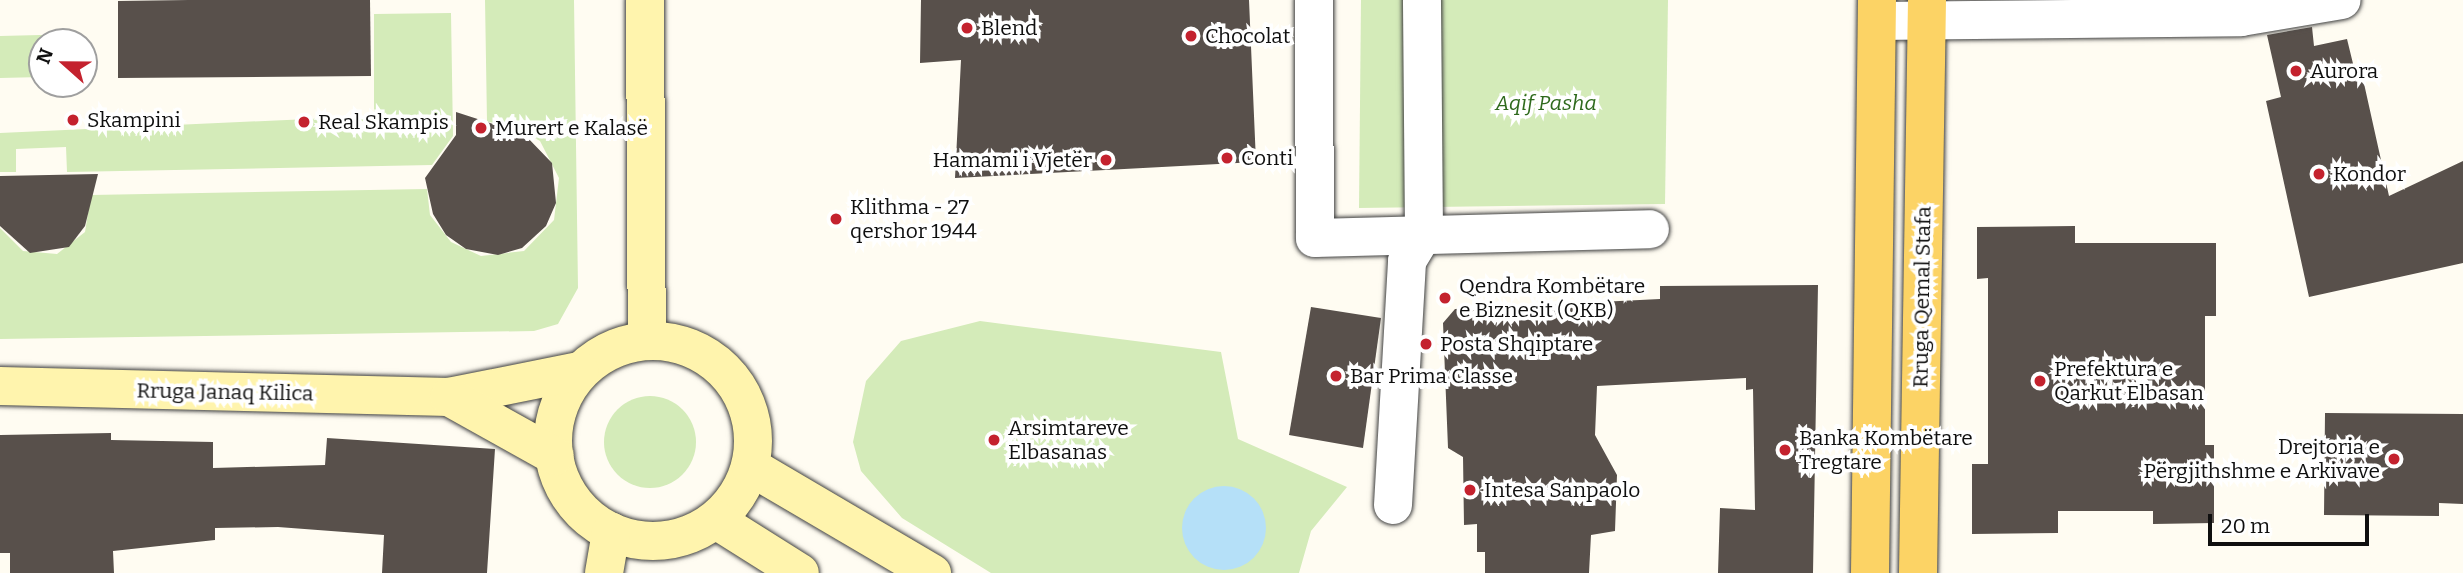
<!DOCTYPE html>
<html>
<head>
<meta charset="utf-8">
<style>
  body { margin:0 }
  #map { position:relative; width:2463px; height:573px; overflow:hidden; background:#fffcf2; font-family:Bitter,serif }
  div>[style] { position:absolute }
  .green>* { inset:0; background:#d4ebb9 }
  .round { border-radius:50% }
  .water>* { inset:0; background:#b5e0f8 }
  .building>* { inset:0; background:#58504b }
  .roads { filter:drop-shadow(0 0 2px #424242) drop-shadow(0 0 2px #424242) }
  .street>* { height:38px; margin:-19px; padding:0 19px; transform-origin:19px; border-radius:19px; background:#fff }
  .secondary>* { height:38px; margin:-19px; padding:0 19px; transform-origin:19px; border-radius:19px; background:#fff4ad }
  .secondary>.ring { margin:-19px; padding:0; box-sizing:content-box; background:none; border:38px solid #fff4ad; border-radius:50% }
  .primary>* { height:38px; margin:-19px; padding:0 19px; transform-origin:19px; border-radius:19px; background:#fcd365 }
  .dots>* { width:19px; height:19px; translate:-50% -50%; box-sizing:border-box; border:4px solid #fff; border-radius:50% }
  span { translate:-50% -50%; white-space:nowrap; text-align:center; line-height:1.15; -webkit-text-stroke:7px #fff; paint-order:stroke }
  .poi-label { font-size:21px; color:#0f0f0f }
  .left { translate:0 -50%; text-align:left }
  .right { translate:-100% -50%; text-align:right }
  .park-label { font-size:21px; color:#2f6a1d; font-style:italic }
  .street-label { font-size:21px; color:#0f0f0f }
  .north { position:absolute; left:28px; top:28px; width:70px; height:70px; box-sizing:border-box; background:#fff; border:2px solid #9f9f9f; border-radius:50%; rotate:291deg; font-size:19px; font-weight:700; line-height:28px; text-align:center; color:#0f0f0f }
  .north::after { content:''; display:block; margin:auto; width:24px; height:32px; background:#c4222e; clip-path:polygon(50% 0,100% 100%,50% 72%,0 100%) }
  .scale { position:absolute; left:2208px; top:514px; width:161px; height:32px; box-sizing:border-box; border:4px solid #0f0f0f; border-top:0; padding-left:9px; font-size:21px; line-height:24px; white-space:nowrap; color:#0f0f0f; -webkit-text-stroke:5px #fff; paint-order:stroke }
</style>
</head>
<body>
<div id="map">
  <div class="green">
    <div style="clip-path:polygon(485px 0,574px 0,578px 288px,558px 324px,534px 331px,0 339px,0 228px,23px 251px,57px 254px,85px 232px,91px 195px,427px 189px,430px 215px,451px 242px,481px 256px,524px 251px,554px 220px,559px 178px,540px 141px,509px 124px,487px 122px)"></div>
    <div style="clip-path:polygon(1361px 0,1668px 0,1665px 204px,1359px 208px)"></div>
    <div style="clip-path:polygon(451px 13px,453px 136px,432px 165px,67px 172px,66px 147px,16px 149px,16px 172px,0 172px,0 133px,374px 116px,374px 14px)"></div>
    <div style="clip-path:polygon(81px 34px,81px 42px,42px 42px,42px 77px,0 78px,0 36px)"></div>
    <div style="clip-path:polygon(980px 321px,1221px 352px,1238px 439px,1347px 487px,1311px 531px,1299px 573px,991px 573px,902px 518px,861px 471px,853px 442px,866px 381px,901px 341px)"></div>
    <div class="round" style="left:604px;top:396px;width:92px;height:92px"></div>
  </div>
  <div class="water">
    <div class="round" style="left:1182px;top:486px;width:84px;height:84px"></div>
  </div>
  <div class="building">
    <div style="clip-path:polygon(188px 0,370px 0,371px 76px,118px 78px,118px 1px)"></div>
    <div style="clip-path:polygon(921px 0,1249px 0,1256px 162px,955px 178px,961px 60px,920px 63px)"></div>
    <div style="clip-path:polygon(2312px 27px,2314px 46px,2347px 39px,2357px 80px,2363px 79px,2389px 196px,2463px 161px,2463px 263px,2309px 297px,2266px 101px,2281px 97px,2267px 35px)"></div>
    <div style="clip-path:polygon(456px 112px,524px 134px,552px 163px,556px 203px,546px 226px,522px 248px,498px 255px,466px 249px,446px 235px,433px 214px,425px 178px,456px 135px)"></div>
    <div style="clip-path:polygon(98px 174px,85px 226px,69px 247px,30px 253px,0 226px,0 176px)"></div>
    <div style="clip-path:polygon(2075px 226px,2075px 243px,2216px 243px,2216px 316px,2205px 316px,2205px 445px,2214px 445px,2214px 523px,2153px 524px,2153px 511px,2058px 511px,2058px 533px,1972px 534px,1972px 464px,1988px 464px,1988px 278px,1977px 279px,1977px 227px)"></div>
    <div style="clip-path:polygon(1818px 285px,1813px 573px,1718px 573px,1720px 508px,1755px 510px,1753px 389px,1746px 390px,1746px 378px,1597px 386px,1595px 435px,1617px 475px,1615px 531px,1591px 535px,1589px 573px,1485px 573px,1485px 552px,1477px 552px,1477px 524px,1464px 525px,1463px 457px,1448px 448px,1443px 323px,1455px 309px,1660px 299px,1660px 286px)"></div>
    <div style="clip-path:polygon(1311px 307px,1381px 318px,1363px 448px,1289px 435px)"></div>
    <div style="clip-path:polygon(2325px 413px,2463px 414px,2463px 504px,2439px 503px,2439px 516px,2324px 515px)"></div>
    <div style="clip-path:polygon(111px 433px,111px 440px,213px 442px,213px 468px,325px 465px,327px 438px,495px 449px,487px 573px,382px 573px,384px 535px,278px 527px,215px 528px,215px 540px,113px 551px,114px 573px,10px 573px,10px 553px,0 553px,0 435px)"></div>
  </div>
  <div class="roads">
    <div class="street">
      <div style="left:1314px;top:0;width:238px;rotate:89.8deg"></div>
      <div style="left:1315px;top:238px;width:335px;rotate:-1.5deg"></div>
      <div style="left:1877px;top:21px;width:364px;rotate:-0.6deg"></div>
      <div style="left:2241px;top:17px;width:102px;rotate:-9.6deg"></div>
      <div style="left:1393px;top:505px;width:244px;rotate:-86.7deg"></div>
      <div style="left:1407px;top:261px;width:33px;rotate:-59deg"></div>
      <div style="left:1424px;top:233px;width:233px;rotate:-90.5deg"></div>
    </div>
    <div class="secondary">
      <div style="left:645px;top:0;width:340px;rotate:89.7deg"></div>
      <div class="ring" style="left:553px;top:341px;width:162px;height:162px"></div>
      <div style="left:0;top:386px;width:449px;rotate:1.4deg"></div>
      <div style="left:449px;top:397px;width:133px;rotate:-11.3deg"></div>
      <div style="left:449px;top:397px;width:121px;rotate:29.1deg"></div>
      <div style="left:751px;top:467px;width:210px;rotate:30.4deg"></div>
      <div style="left:716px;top:520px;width:99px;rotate:32.2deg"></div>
      <div style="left:604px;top:573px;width:42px;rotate:-80.3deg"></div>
    </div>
    <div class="primary">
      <div style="left:1870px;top:573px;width:573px;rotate:-89.3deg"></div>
      <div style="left:1918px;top:573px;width:573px;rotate:-89.1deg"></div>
    </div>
  </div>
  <div class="dots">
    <div style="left:967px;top:28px;background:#c4222e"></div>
    <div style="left:1191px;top:36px;background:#c4222e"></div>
    <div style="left:2296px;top:71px;background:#c4222e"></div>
    <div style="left:73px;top:120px;background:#c4222e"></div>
    <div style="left:304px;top:122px;background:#c4222e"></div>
    <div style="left:481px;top:128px;background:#c4222e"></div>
    <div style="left:1227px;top:158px;background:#c4222e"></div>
    <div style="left:1106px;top:160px;background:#c4222e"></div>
    <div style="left:2319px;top:174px;background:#c4222e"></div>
    <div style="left:836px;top:219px;background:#c4222e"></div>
    <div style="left:1445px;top:298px;background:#c4222e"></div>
    <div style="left:1426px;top:344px;background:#c4222e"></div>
    <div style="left:1336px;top:376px;background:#c4222e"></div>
    <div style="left:2040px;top:381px;background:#c4222e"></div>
    <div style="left:994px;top:440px;background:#c4222e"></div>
    <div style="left:1785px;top:450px;background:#c4222e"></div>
    <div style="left:2394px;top:459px;background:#c4222e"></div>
    <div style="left:1470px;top:490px;background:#c4222e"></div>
  </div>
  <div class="poi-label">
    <span class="left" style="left:981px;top:28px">Blend</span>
    <span class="left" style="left:1205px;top:36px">Chocolat</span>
    <span class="left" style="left:2310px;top:71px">Aurora</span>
    <span class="left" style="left:87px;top:120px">Skampini</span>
    <span class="left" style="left:318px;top:122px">Real Skampis</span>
    <span class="left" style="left:495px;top:128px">Murert e Kalasë</span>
    <span class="left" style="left:1241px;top:158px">Conti</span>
    <span class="right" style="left:1092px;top:160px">Hamami i Vjetër</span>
    <span class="left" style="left:2333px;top:174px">Kondor</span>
    <span class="left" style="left:850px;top:219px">Klithma - 27<br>qershor 1944</span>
    <span class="left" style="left:1459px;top:298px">Qendra Kombëtare<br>e Biznesit (QKB)</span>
    <span class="left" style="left:1440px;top:344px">Posta Shqiptare</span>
    <span class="left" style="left:2054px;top:381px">Prefektura e<br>Qarkut Elbasan</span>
    <span class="left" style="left:1350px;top:376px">Bar Prima Classe</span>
    <span class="left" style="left:1008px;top:440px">Arsimtareve<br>Elbasanas</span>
    <span class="left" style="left:1799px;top:450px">Banka Kombëtare<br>Tregtare</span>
    <span class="right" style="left:2380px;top:459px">Drejtoria e<br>Përgjithshme e Arkivave</span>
    <span class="left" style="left:1484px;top:490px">Intesa Sanpaolo</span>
  </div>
  <div class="park-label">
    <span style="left:1546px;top:103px">Aqif Pasha</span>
  </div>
  <div class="street-label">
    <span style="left:1922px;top:297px;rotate:-89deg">Rruga Qemal Stafa</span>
    <span style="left:225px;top:392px;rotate:1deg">Rruga Janaq Kilica</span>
  </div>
  <div class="north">N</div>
  <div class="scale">20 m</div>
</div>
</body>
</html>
